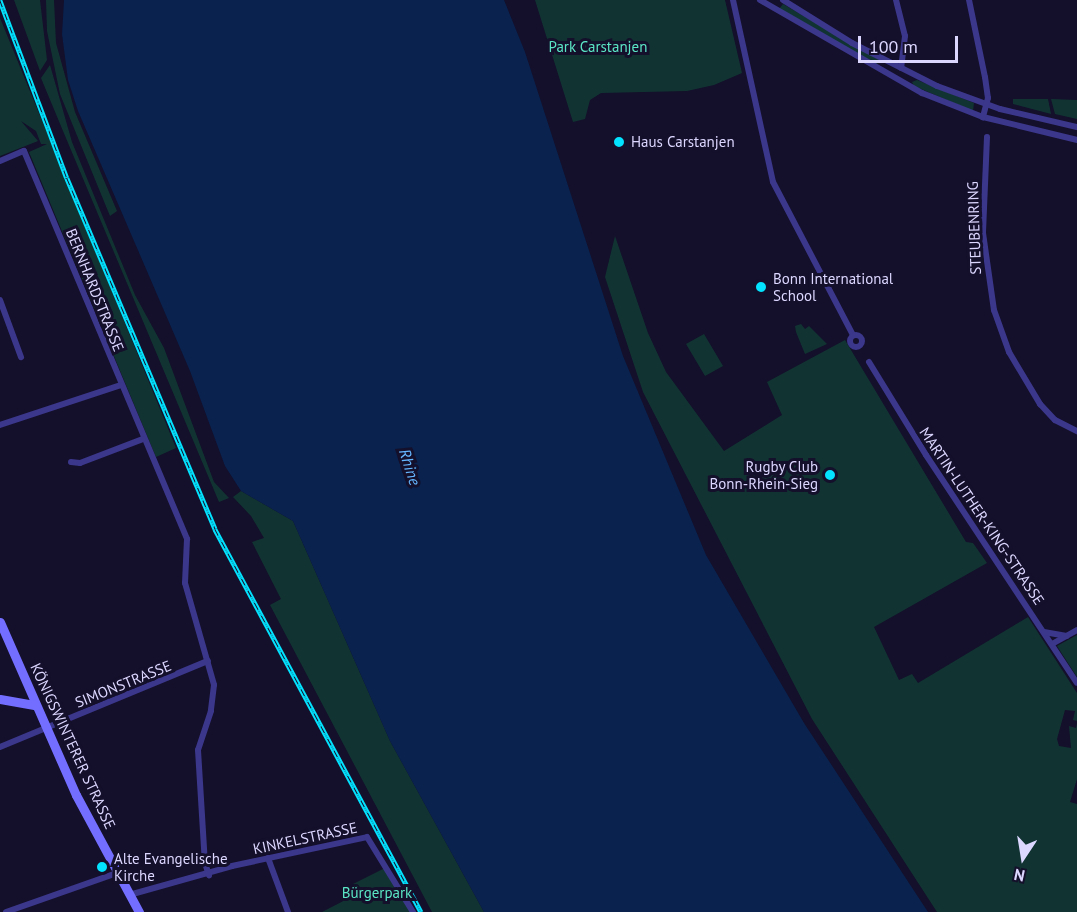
<!DOCTYPE html>
<html>
<head>
<meta charset="utf-8">
<style>
  body { margin:0 }
  #map { position:relative; width:1077px; height:912px; overflow:hidden; background:#140f2a; font-family:"PT Sans",sans-serif }
  div>[style] { position:absolute }
  .green>* { inset:0; background:#113433 }
  .water>* { inset:0; background:#09224e }
  .minor>* { height:6px; margin:-3px; padding:0 3px; transform-origin:3px; border-radius:3px; background:#3b378b }
  .minor>.ring { margin:-3px; padding:0; box-sizing:content-box; background:none; border:6px solid #3b378b; border-radius:50% }
  .secondary>* { height:9px; margin:-4.5px; padding:0 4.5px; transform-origin:4.5px; border-radius:4.5px; background:#736eff }
  .rail>* { height:4.5px; margin-top:-2.25px; transform-origin:0; background:repeating-linear-gradient(90deg,#140f2a 0 7px,#03e3ff 0 14px); box-sizing:border-box; border-block:2px solid #03e3ff }
  .dots>* { width:16px; height:16px; translate:-50% -50%; box-sizing:border-box; border:3px solid #140f2a; border-radius:50% }
  span { translate:-50% -50%; white-space:nowrap; text-align:center; line-height:1.15; -webkit-text-stroke:6px #140f2a; paint-order:stroke }
  .park-label { font-size:15px; color:#5be7c6 }
  .poi-label { font-size:15px; color:#dcd7ff }
  .left { translate:0 -50%; text-align:left }
  .right { translate:-100% -50%; text-align:right }
  .street-label { font-size:15px; color:#dcd7ff }
  .water-label { font-size:16px; color:#65b6ff; font-style:italic }
  .north { position:absolute; left:993px; top:828px; width:60px; height:60px; -webkit-text-stroke:4px #140f2a; paint-order:stroke; rotate:192deg; font-size:16px; font-weight:700; line-height:24px; text-align:center; color:#dcd7ff }
  .north::after { content:''; display:block; margin:auto; width:21px; height:27px; background:#dcd7ff; clip-path:polygon(50% 0,100% 100%,50% 72%,0 100%) }
  .scale { position:absolute; left:858px; top:36px; width:100px; height:27px; box-sizing:border-box; border:3px solid #dcd7ff; border-top:0; padding-left:8px; font-size:18px; line-height:21px; white-space:nowrap; color:#dcd7ff; -webkit-text-stroke:4px #140f2a; paint-order:stroke }
</style>
</head>
<body>
<div id="map">
  <div class="green">
    <div style="clip-path:polygon(14px 0,40px 0,47px 60px,40px 71px)"></div>
    <div style="clip-path:polygon(46px 0,54px 0,56px 43px,75px 112px,117px 211px,110px 216px,60px 94px,47px 31px)"></div>
    <div style="clip-path:polygon(535px 0,725px 0,742px 73px,714px 85px,687px 91px,601px 93px,590px 100px,585px 119px,573px 122px)"></div>
    <div style="clip-path:polygon(783px 4px,879px 60px,876px 66px,779px 9px)"></div>
    <div style="clip-path:polygon(0 18px,176px 448px,156px 457px,29px 152px,47px 144px,41px 144px,36px 131px,21px 121px,38px 141px,0 156px)"></div>
    <div style="clip-path:polygon(50px 65px,72px 142px,135px 295px,164px 348px,214px 482px,229px 498px,219px 502px,63px 131px,41px 78px)"></div>
    <div style="clip-path:polygon(917px 80px,974px 103px,973px 111px,914px 86px,912px 82px)"></div>
    <div style="clip-path:polygon(1013px 99px,1048px 99px,1051px 114px,1013px 104px)"></div>
    <div style="clip-path:polygon(1051px 99px,1077px 100px,1077px 119px,1055px 114px)"></div>
    <div style="clip-path:polygon(615px 236px,648px 333px,666px 372px,724px 451px,782px 415px,767px 382px,845px 340px,966px 542px,973px 543px,987px 563px,874px 627px,899px 680px,912px 674px,918px 683px,1028px 617px,1077px 693px,1077px 721px,1073px 720px,1075px 711px,1065px 710px,1057px 739px,1059px 746px,1071px 748px,1069px 726px,1076px 728px,1077px 723px,1077px 779px,1070px 802px,1077px 804px,1077px 912px,937px 912px,812px 719px,643px 392px,605px 277px)"></div>
    <div style="clip-path:polygon(801px 324px,805px 329px,809px 326px,827px 344px,805px 354px,796px 332px,795px 326px)"></div>
    <div style="clip-path:polygon(704px 334px,723px 366px,705px 376px,686px 344px)"></div>
    <div style="clip-path:polygon(241px 491px,293px 521px,390px 741px,484px 912px,432px 912px,270px 605px,281px 599px,252px 542px,264px 538px,251px 516px,233px 497px)"></div>
    <div style="clip-path:polygon(1077px 635px,1077px 677px,1057px 646px)"></div>
    <div style="clip-path:polygon(385px 868px,410px 912px,322px 912px,357px 894px,353px 884px)"></div>
  </div>
  <div class="water">
    <div style="clip-path:polygon(64px 0,504px 0,525px 52px,623px 356px,706px 555px,804px 723px,928px 912px,484px 912px,390px 741px,293px 521px,241px 491px,225px 466px,190px 371px,78px 111px,68px 80px,62px 34px)"></div>
  </div>
  <div class="minor">
    <div style="left:733px;top:0;width:186px;rotate:77.6deg"></div>
    <div style="left:773px;top:182px;width:173px;rotate:62.4deg"></div>
    <div style="left:760px;top:0;width:187px;rotate:29.9deg"></div>
    <div style="left:922px;top:93px;width:66px;rotate:21.5deg"></div>
    <div style="left:983px;top:117px;width:97px;rotate:13.7deg"></div>
    <div style="left:783px;top:0;width:81px;rotate:31.9deg"></div>
    <div style="left:852px;top:43px;width:95px;rotate:26.8deg"></div>
    <div style="left:937px;top:86px;width:67px;rotate:20.1deg"></div>
    <div style="left:1000px;top:109px;width:79px;rotate:13.2deg"></div>
    <div style="left:896px;top:0;width:37px;rotate:76deg"></div>
    <div style="left:905px;top:36px;width:32px;rotate:97deg"></div>
    <div style="left:969px;top:0;width:79px;rotate:78.3deg"></div>
    <div style="left:985px;top:77px;width:21px;rotate:82deg"></div>
    <div style="left:988px;top:98px;width:20px;rotate:105deg"></div>
    <div style="left:987px;top:137px;width:96px;rotate:92.4deg"></div>
    <div style="left:983px;top:233px;width:78px;rotate:81.9deg"></div>
    <div style="left:994px;top:310px;width:45px;rotate:70.3deg"></div>
    <div style="left:1009px;top:352px;width:61px;rotate:59.2deg"></div>
    <div style="left:1040px;top:404px;width:22px;rotate:47deg"></div>
    <div style="left:1055px;top:420px;width:25px;rotate:27deg"></div>
    <div style="left:0;top:161px;width:26px;rotate:-23deg"></div>
    <div style="left:24px;top:151px;width:421px;rotate:67.2deg"></div>
    <div style="left:187px;top:539px;width:44px;rotate:92.6deg"></div>
    <div style="left:185px;top:583px;width:106px;rotate:74.1deg"></div>
    <div style="left:214px;top:685px;width:26px;rotate:97deg"></div>
    <div style="left:211px;top:711px;width:41px;rotate:108.4deg"></div>
    <div style="left:198px;top:750px;width:113px;rotate:86.5deg"></div>
    <div style="left:205px;top:863px;width:13px;rotate:72deg"></div>
    <div style="left:0;top:300px;width:61px;rotate:69.8deg"></div>
    <div class="ring" style="left:850px;top:335px;width:6px;height:6px"></div>
    <div style="left:869px;top:362px;width:109px;rotate:58.5deg"></div>
    <div style="left:926px;top:455px;width:273px;rotate:56.5deg"></div>
    <div style="left:0;top:425px;width:127px;rotate:-18.3deg"></div>
    <div style="left:71px;top:462px;width:9px;rotate:6deg"></div>
    <div style="left:80px;top:463px;width:67px;rotate:-20.9deg"></div>
    <div style="left:1044px;top:632px;width:23px;rotate:10deg"></div>
    <div style="left:1052px;top:644px;width:29px;rotate:-29deg"></div>
    <div style="left:0;top:747px;width:225px;rotate:-22.5deg"></div>
    <div style="left:268px;top:858px;width:58px;rotate:69.7deg"></div>
    <div style="left:129px;top:895px;width:107px;rotate:-15.7deg"></div>
    <div style="left:232px;top:866px;width:138px;rotate:-12.1deg"></div>
    <div style="left:367px;top:837px;width:88px;rotate:58.5deg"></div>
    <div style="left:6px;top:912px;width:118px;rotate:-19.4deg"></div>
  </div>
  <div class="secondary">
    <div style="left:0;top:622px;width:189px;rotate:66.3deg"></div>
    <div style="left:76px;top:795px;width:133px;rotate:61.7deg"></div>
    <div style="left:0;top:699px;width:36px;rotate:10deg"></div>
  </div>
  <div class="rail">
    <div style="left:0;top:0;width:190px;rotate:69.4deg"></div>
    <div style="left:67px;top:178px;width:381px;rotate:67.1deg"></div>
    <div style="left:215px;top:529px;width:435px;rotate:61.7deg"></div>
  </div>
  <div class="dots">
    <div style="left:619px;top:142px;background:#03e3ff"></div>
    <div style="left:761px;top:287px;background:#03e3ff"></div>
    <div style="left:830px;top:475px;background:#03e3ff"></div>
    <div style="left:102px;top:867px;background:#03e3ff"></div>
  </div>
  <div class="park-label">
    <span style="left:598px;top:47px">Park Carstanjen</span>
    <span style="left:377px;top:893px">Bürgerpark</span>
  </div>
  <div class="poi-label">
    <span class="left" style="left:631px;top:142px">Haus Carstanjen</span>
    <span class="left" style="left:773px;top:287px">Bonn International<br>School</span>
    <span class="right" style="left:818px;top:475px">Rugby Club<br>Bonn-Rhein-Sieg</span>
    <span class="left" style="left:114px;top:867px">Alte Evangelische<br>Kirche</span>
  </div>
  <div class="street-label">
    <span style="left:974px;top:228px;rotate:-92deg">STEUBENRING</span>
    <span style="left:95px;top:290px;rotate:68deg">BERNHARDSTRASSE</span>
    <span style="left:982px;top:516px;rotate:56deg">MARTIN-LUTHER-KING-STRASSE</span>
    <span style="left:123px;top:684px;rotate:-22deg">SIMONSTRASSE</span>
    <span style="left:73px;top:746px;rotate:65deg">KÖNIGSWINTERER STRASSE</span>
    <span style="left:305px;top:838px;rotate:-12deg">KINKELSTRASSE</span>
  </div>
  <div class="water-label">
    <span style="left:410px;top:467px;rotate:72deg">Rhine</span>
  </div>
  <div class="north">N</div>
  <div class="scale">100 m</div>
</div>
</body>
</html>
